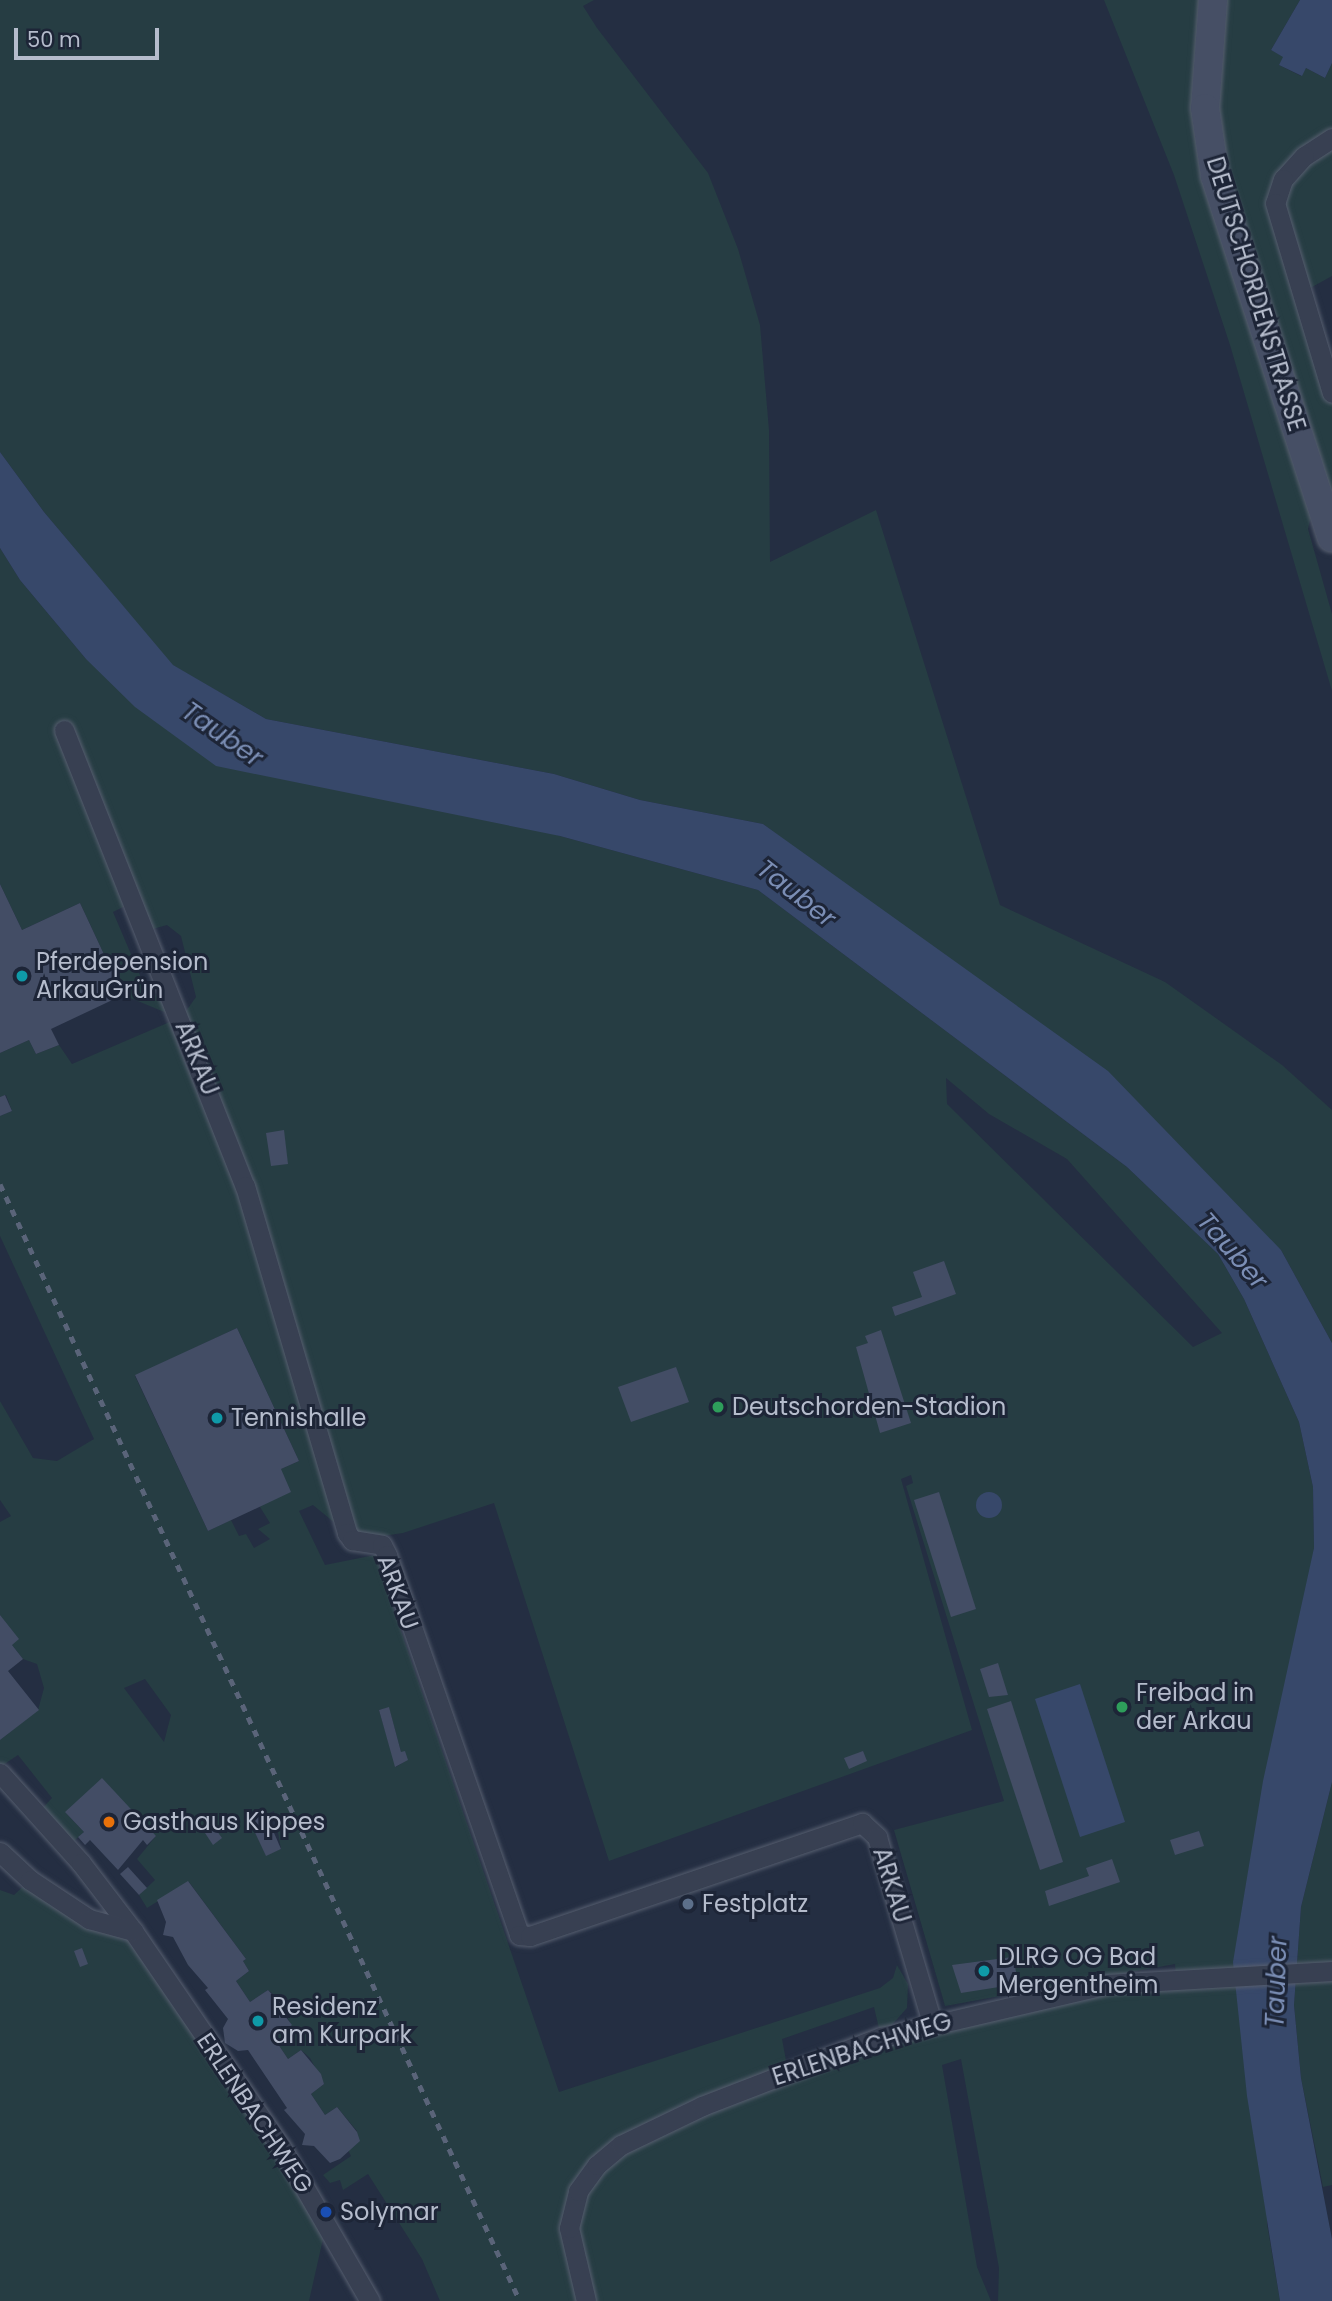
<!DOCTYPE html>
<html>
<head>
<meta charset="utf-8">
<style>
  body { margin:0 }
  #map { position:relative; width:1332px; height:2301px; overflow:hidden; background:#242e42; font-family:Poppins,sans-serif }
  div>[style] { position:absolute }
  .green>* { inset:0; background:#263d43 }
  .water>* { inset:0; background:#37486a }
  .round { border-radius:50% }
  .building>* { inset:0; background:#434d65 }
  .roads { filter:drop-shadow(0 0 2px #565e6f) drop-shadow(0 0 2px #565e6f) }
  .street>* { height:19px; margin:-9.5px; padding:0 9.5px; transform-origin:9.5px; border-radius:9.5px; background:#384052 }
  .secondary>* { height:28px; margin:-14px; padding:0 14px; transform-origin:14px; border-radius:14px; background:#464f65 }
  .rail>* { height:5px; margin-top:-2.5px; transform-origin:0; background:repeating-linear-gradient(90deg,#5a6479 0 7px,transparent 0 14px) }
  .dots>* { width:19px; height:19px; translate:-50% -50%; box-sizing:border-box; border:4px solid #1d2537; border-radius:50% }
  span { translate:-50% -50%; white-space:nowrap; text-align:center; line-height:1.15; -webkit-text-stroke:6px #1d2537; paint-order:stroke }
  .street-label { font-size:24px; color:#b5bccc }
  .poi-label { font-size:24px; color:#b5bccc }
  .left { translate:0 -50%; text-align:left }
  .water-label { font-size:26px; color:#7b8eb5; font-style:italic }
  .scale { position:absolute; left:14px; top:28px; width:145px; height:32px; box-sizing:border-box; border:4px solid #b5bccc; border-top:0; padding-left:9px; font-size:21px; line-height:24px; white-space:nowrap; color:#b5bccc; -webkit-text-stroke:5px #1d2537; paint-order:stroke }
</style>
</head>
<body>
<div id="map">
  <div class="green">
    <div style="clip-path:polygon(0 0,594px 0,583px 6px,597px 28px,708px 173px,738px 249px,760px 325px,769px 430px,770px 562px,876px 510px,1000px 905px,1165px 982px,1282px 1065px,1332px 1110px,1332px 1343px,1281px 1250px,873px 906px,763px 824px,640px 800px,554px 774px,266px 719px,172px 665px,44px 512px,0 452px)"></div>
    <div style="clip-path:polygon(1104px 0,1300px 0,1271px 50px,1284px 57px,1279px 65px,1301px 76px,1306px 68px,1325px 78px,1332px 63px,1332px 276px,1303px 292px,1332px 393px,1332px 538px,1317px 489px,1308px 529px,1332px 614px,1332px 691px,1230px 345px,1174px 175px)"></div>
    <div style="clip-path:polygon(evenodd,0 548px,20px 580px,86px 659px,560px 836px,758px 890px,1127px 1167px,1218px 1254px,1244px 1299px,1299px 1422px,1313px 1487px,1314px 1548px,1267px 2224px,1280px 2301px,998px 2301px,999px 2268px,961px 2059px,942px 2065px,977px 2267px,991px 2301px,440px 2301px,422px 2259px,368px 2174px,343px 2190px,340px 2180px,330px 2183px,323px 2175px,351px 2156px,348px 2150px,357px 2131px,337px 2107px,325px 2115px,311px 2094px,324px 2084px,310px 2058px,301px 2050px,288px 2059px,274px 2038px,291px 2025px,278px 1998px,268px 1990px,250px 2002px,236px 1981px,249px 1971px,243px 1961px,246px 1959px,189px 1882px,147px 1908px,139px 1895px,155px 1880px,137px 1859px,156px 1836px,66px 1813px,84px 1832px,67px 1847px,37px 1814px,52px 1798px,18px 1755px,0 1767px,0 1740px,38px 1710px,44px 1688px,37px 1664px,23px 1659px,12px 1645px,0 1615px,0 1522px,11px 1516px,0 1500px,0 1401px,33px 1458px,57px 1461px,94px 1439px,0 1236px,0 1116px,12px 1111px,6px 1095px,0 1097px,0 1053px,29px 1040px,36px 1054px,59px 1045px,72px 1064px,179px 1018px,123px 995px,80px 903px,22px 930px,0 884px,0 548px,133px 902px,142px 908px,153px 929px,167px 925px,181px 936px,196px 997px,181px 1018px,173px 998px,148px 994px,113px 912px,133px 902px,0 548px,946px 1078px,989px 1114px,1067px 1159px,1222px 1333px,1193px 1347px,947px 1104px,946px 1078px,0 548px,237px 1328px,299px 1461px,281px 1469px,260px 1507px,270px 1523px,258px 1529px,270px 1539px,254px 1548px,246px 1534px,239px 1536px,231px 1520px,208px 1531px,135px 1376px,237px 1328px,0 548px,911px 1475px,913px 1483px,906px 1486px,1004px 1801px,894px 1830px,945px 2006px,1175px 1964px,1176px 1978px,882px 2036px,907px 2008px,908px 1984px,897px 1965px,893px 1978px,880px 1988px,559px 2092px,375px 1555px,325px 1565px,299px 1511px,313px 1505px,347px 1533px,376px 1537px,403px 1533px,494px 1503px,609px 1861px,972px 1730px,901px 1479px,911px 1475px,0 548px,145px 1679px,171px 1715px,164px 1742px,124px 1688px,145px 1679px,0 548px,389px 1708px,401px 1752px,405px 1752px,407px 1760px,396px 1767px,379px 1710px,389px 1708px,0 548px,274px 1811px,281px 1849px,266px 1855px,250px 1822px,274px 1811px,0 548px,874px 2007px,881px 2037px,788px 2071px,782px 2039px,874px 2007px)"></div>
    <div style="clip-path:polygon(1332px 1782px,1332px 2185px,1323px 2187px,1301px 2078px,1294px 2005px,1301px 1907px)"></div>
    <div style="clip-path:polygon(30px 1880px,133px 1931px,281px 2147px,323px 2239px,309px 2301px,0 2301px,0 1890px,14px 1895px)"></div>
  </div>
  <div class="water">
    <div style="clip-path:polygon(1300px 0,1332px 0,1332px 63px,1325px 78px,1306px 68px,1302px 76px,1279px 65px,1283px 57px,1271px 50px)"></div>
    <div style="clip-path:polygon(0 452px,44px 512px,173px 665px,266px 719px,554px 774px,640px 800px,763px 824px,1108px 1071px,1281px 1250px,1332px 1343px,1332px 1782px,1301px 1907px,1294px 2005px,1301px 2078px,1332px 2239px,1332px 2301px,1280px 2301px,1247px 2096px,1233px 1962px,1263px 1781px,1314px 1548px,1313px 1487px,1299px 1422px,1244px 1299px,1218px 1254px,1127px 1167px,758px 890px,560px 836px,216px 766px,135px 707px,86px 659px,20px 580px,0 548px)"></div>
    <div class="round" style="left:976px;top:1492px;width:26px;height:26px"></div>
    <div style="clip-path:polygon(1080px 1684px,1125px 1822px,1080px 1837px,1035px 1699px)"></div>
  </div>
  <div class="building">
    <div style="clip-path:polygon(0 884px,22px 930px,80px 903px,123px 995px,51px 1029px,59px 1045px,36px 1054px,29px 1040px,0 1053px)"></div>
    <div style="clip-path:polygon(5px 1095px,12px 1111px,0 1116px,0 1097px)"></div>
    <div style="clip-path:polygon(284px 1130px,288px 1164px,271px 1166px,266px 1133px)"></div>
    <div style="clip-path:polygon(944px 1261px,956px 1294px,895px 1316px,892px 1307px,922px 1297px,913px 1272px)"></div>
    <div style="clip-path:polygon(237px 1328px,299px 1461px,281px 1469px,291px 1492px,208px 1531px,135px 1375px)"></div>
    <div style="clip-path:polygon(881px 1330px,911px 1423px,880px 1433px,856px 1347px,868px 1343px,865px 1336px)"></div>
    <div style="clip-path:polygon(676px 1367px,689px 1402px,631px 1422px,618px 1387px)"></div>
    <div style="clip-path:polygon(939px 1492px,976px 1609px,951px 1617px,914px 1500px)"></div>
    <div style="clip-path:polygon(0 1615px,19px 1639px,12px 1645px,23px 1659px,8px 1671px,39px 1710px,0 1740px)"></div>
    <div style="clip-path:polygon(998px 1663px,1008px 1695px,989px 1697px,980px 1669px)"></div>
    <div style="clip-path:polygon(1011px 1701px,1063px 1862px,1040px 1870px,987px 1709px)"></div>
    <div style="clip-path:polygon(389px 1707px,401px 1752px,405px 1751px,408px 1760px,395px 1767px,379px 1710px)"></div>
    <div style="clip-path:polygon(863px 1751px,867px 1761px,849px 1769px,844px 1758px)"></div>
    <div style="clip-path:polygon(102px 1778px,156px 1836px,147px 1845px,143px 1840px,118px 1870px,90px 1840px,85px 1845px,78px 1837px,84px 1832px,65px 1812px)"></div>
    <div style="clip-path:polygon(265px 1812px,281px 1849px,266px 1856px,250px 1822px)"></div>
    <div style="clip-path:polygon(214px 1827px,222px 1838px,213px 1845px,205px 1833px)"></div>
    <div style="clip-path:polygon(1199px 1831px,1204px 1846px,1175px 1855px,1170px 1840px)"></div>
    <div style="clip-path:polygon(1112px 1859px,1120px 1882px,1049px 1906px,1045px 1891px,1089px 1876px,1086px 1868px)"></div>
    <div style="clip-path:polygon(128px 1867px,147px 1888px,139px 1895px,120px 1874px)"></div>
    <div style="clip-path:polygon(188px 1881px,246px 1959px,243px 1961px,249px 1971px,236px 1981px,250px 2002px,268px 1990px,289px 2013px,285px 2016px,292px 2025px,274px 2038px,288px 2059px,301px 2050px,321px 2074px,324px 2084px,311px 2094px,325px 2115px,337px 2107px,357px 2132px,360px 2141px,340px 2159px,330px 2163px,314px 2146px,302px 2145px,305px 2134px,284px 2110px,287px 2108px,248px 2050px,238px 2051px,225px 2043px,223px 2028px,228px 2019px,205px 1990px,208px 1988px,188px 1965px,173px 1937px,163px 1935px,166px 1922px,157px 1900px)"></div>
    <div style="clip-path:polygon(82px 1948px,88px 1964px,80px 1967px,74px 1951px)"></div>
    <div style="clip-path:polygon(1019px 1956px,1021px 1965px,1015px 1966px,1018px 1984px,961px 1993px,952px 1965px)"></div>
  </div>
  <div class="roads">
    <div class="street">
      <div style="left:1332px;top:138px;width:33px;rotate:147deg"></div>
      <div style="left:1304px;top:156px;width:31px;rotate:132deg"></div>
      <div style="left:1283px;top:179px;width:25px;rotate:108deg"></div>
      <div style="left:1275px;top:203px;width:198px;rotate:73.3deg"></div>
      <div style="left:64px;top:730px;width:491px;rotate:68.4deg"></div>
      <div style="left:245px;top:1186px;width:362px;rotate:73.6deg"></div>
      <div style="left:347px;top:1533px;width:9px;rotate:54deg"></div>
      <div style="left:352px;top:1540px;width:30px;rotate:9deg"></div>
      <div style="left:382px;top:1545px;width:11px;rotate:63deg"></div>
      <div style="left:387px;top:1555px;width:402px;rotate:70.8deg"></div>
      <div style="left:519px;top:1935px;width:11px;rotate:5deg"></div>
      <div style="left:530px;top:1936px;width:351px;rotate:-18.8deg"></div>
      <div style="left:862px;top:1823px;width:21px;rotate:43deg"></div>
      <div style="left:877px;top:1837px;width:194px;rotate:73.5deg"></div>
      <div style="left:0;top:1773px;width:121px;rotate:48deg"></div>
      <div style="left:81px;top:1863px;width:86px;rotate:52.6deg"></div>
      <div style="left:133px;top:1931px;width:262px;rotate:55.6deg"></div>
      <div style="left:281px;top:2147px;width:178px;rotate:60deg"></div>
      <div style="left:0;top:1852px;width:41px;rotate:43deg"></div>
      <div style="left:30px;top:1880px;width:71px;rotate:33.5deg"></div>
      <div style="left:89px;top:1919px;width:46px;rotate:15.3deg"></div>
      <div style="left:586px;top:2301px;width:75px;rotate:-103.1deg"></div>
      <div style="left:569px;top:2228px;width:38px;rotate:-76deg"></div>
      <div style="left:578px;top:2191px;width:32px;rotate:-54deg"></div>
      <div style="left:597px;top:2165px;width:31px;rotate:-40deg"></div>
      <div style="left:621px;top:2145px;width:90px;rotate:-25.7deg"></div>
      <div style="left:702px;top:2106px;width:192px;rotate:-21.1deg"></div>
      <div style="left:881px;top:2037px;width:233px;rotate:-13.1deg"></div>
      <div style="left:1108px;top:1984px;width:224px;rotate:-3.3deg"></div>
    </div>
    <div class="secondary">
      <div style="left:1213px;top:0;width:108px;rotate:94.2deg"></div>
      <div style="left:1205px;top:108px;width:69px;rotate:81.6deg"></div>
      <div style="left:1215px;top:176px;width:380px;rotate:72.1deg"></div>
    </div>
  </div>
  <div class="rail">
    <div style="left:0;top:1184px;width:1232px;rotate:65.04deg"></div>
  </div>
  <div class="dots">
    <div style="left:22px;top:976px;background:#0f9aa8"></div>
    <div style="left:718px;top:1407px;background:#2e9e5b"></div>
    <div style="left:217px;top:1418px;background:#0f9aa8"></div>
    <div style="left:1122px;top:1707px;background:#2e9e5b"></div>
    <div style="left:109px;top:1822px;background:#e8710a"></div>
    <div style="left:688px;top:1904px;background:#5c6f8a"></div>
    <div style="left:984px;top:1971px;background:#0f9aa8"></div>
    <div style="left:258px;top:2021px;background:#0f9aa8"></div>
    <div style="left:326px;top:2212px;background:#1a4fb4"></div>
  </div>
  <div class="street-label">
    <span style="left:1256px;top:294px;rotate:73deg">DEUTSCHORDENSTRASSE</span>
    <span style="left:197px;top:1058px;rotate:68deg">ARKAU</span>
    <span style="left:398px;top:1592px;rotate:70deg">ARKAU</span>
    <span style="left:892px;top:1885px;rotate:73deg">ARKAU</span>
    <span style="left:862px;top:2049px;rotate:-18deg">ERLENBACHWEG</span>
    <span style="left:255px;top:2113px;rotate:56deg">ERLENBACHWEG</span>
  </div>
  <div class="poi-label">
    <span class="left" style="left:36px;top:976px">Pferdepension<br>ArkauGrün</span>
    <span class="left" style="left:732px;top:1407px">Deutschorden-Stadion</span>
    <span class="left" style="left:231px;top:1418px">Tennishalle</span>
    <span class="left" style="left:1136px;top:1707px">Freibad in<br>der Arkau</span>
    <span class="left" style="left:123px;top:1822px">Gasthaus Kippes</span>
    <span class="left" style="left:702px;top:1904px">Festplatz</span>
    <span class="left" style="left:998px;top:1971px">DLRG OG Bad<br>Mergentheim</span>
    <span class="left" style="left:272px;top:2021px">Residenz<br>am Kurpark</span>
    <span class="left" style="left:340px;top:2212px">Solymar</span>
  </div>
  <div class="water-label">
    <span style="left:222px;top:735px;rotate:35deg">Tauber</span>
    <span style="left:796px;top:894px;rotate:38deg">Tauber</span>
    <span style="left:1232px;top:1251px;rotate:49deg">Tauber</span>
    <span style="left:1277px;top:1982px;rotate:-88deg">Tauber</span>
  </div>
  <div class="scale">50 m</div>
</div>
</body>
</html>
